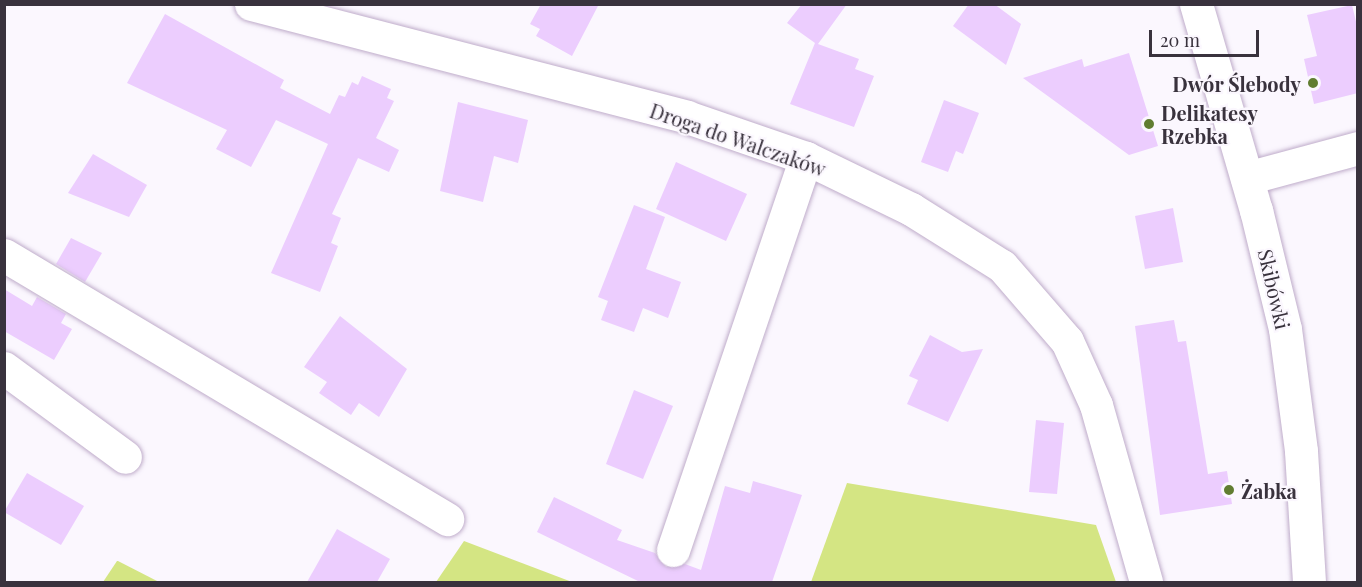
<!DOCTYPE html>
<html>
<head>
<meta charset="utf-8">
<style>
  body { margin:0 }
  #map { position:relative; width:1362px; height:587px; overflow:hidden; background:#fbf7fe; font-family:"Playfair Display",serif }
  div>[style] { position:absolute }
  .green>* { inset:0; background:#d4e583 }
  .building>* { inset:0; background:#eccdfe }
  .roads { filter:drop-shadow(0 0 2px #bfacca) drop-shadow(0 0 2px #bfacca) }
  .minor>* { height:33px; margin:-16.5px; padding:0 16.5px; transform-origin:16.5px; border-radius:16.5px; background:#fff }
  .major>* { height:33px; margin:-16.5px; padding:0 16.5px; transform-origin:16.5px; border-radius:16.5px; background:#fff }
  .dots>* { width:16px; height:16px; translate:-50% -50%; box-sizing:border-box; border:3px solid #fbf7fe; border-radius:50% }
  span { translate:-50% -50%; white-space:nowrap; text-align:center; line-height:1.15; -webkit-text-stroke:4.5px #fbf7fe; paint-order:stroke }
  .poi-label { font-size:20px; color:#39323d; font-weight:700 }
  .right { translate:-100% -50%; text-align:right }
  .left { translate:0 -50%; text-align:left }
  .street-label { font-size:20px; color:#39323d }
  .frame { position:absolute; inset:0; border:6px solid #39323d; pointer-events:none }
  .scale { position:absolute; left:1149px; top:30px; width:110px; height:27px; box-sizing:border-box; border:3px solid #39323d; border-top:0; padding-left:8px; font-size:18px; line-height:21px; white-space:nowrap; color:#39323d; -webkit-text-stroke:4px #fbf7fe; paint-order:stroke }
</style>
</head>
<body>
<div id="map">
  <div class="green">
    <div style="clip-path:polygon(847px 483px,1096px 525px,1116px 582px,811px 582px)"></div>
    <div style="clip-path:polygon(464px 541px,572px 582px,436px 582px)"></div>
    <div style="clip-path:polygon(117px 561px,118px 561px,159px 582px,103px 582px)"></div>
  </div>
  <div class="building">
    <div style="clip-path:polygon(541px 4px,599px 4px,572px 56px,536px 36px,540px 29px,530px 24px)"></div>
    <div style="clip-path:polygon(802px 4px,847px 4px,818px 44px,859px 59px,855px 69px,874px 76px,854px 127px,790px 104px,815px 43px,787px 23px)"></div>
    <div style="clip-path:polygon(969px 4px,994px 4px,1021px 24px,1006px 65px,953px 26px)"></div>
    <div style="clip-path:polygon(1352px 5px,1358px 30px,1358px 93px,1314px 104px,1304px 59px,1317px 56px,1307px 15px)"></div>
    <div style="clip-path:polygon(165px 14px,284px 80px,280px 88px,330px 114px,339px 95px,345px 97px,352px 82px,358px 85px,362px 76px,391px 89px,387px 98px,394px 101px,376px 138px,399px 150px,389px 172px,358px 158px,332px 214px,341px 218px,331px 243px,338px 246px,320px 292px,271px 273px,328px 144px,276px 120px,251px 167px,216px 149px,227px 130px,127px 83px)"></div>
    <div style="clip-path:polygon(1129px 53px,1158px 146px,1129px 155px,1023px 78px,1082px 59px,1084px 67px)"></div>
    <div style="clip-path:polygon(944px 100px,979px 113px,963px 154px,956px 151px,948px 172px,921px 162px)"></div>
    <div style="clip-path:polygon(458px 102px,528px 120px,518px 163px,494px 156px,483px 202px,440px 191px)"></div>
    <div style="clip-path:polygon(93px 154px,147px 185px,129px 217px,68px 193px)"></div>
    <div style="clip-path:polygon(676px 162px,747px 194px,726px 241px,656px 209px)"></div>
    <div style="clip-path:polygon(634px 205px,665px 217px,646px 269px,681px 282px,668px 318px,643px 308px,634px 332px,601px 320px,608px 301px,598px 297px)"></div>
    <div style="clip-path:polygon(1173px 208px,1183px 262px,1145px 269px,1135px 216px)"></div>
    <div style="clip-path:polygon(71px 238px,102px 253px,85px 282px,56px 264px)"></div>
    <div style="clip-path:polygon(4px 289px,32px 306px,37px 297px,66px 314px,61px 323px,72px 329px,54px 360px,4px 331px)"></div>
    <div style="clip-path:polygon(340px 316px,407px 369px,379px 417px,359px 403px,351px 415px,319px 393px,327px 382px,304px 367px)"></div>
    <div style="clip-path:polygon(1174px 320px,1178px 342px,1186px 341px,1208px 474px,1227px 471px,1232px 504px,1160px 515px,1135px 326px)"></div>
    <div style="clip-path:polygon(930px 335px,962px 352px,983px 349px,948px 422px,907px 404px,918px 380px,909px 376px)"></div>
    <div style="clip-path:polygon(634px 390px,673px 406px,643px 479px,606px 464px)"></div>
    <div style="clip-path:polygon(1036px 420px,1064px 423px,1057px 494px,1029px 492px)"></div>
    <div style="clip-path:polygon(27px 473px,84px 506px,61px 545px,4px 512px)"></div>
    <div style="clip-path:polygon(753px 481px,802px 495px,772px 582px,640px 582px,537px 532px,554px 497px,622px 530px,617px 540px,655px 553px,666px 567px,685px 564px,701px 570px,725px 486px,750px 493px)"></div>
    <div style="clip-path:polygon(337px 529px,390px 559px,377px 582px,307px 582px)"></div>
  </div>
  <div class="roads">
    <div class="minor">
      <div style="left:251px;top:4px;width:450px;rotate:14.5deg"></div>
      <div style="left:687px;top:117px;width:126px;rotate:19deg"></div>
      <div style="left:806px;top:158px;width:117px;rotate:25.9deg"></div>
      <div style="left:911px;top:209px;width:107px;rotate:32.1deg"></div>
      <div style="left:1002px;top:266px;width:99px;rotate:49.1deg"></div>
      <div style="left:1067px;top:341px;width:70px;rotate:65.6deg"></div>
      <div style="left:1096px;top:405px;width:184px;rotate:74.2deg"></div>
      <div style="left:1247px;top:178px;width:115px;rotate:-15.1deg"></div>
      <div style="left:4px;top:255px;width:516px;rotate:30.79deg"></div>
      <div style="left:4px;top:368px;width:150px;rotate:36.3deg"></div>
      <div style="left:673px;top:550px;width:414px;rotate:-71.3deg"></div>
    </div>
    <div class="major">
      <div style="left:1196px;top:4px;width:215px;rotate:73.8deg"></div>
      <div style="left:1256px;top:210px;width:122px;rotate:76.3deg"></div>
      <div style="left:1285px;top:329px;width:123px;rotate:82.5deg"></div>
      <div style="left:1301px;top:451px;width:131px;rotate:86.5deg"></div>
    </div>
  </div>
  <div class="dots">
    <div style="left:1313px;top:83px;background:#617d31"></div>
    <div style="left:1149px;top:124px;background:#617d31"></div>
    <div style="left:1229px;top:490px;background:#617d31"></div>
  </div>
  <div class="poi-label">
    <span class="right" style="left:1301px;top:83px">Dwór Ślebody</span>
    <span class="left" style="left:1161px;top:124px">Delikatesy<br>Rzebka</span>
    <span class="left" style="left:1241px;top:490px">Żabka</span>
  </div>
  <div class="street-label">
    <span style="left:738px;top:139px;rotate:19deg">Droga do Walczaków</span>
    <span style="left:1275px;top:289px;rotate:77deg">Skibówki</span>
  </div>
  <div class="frame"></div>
  <div class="scale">20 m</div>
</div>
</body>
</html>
